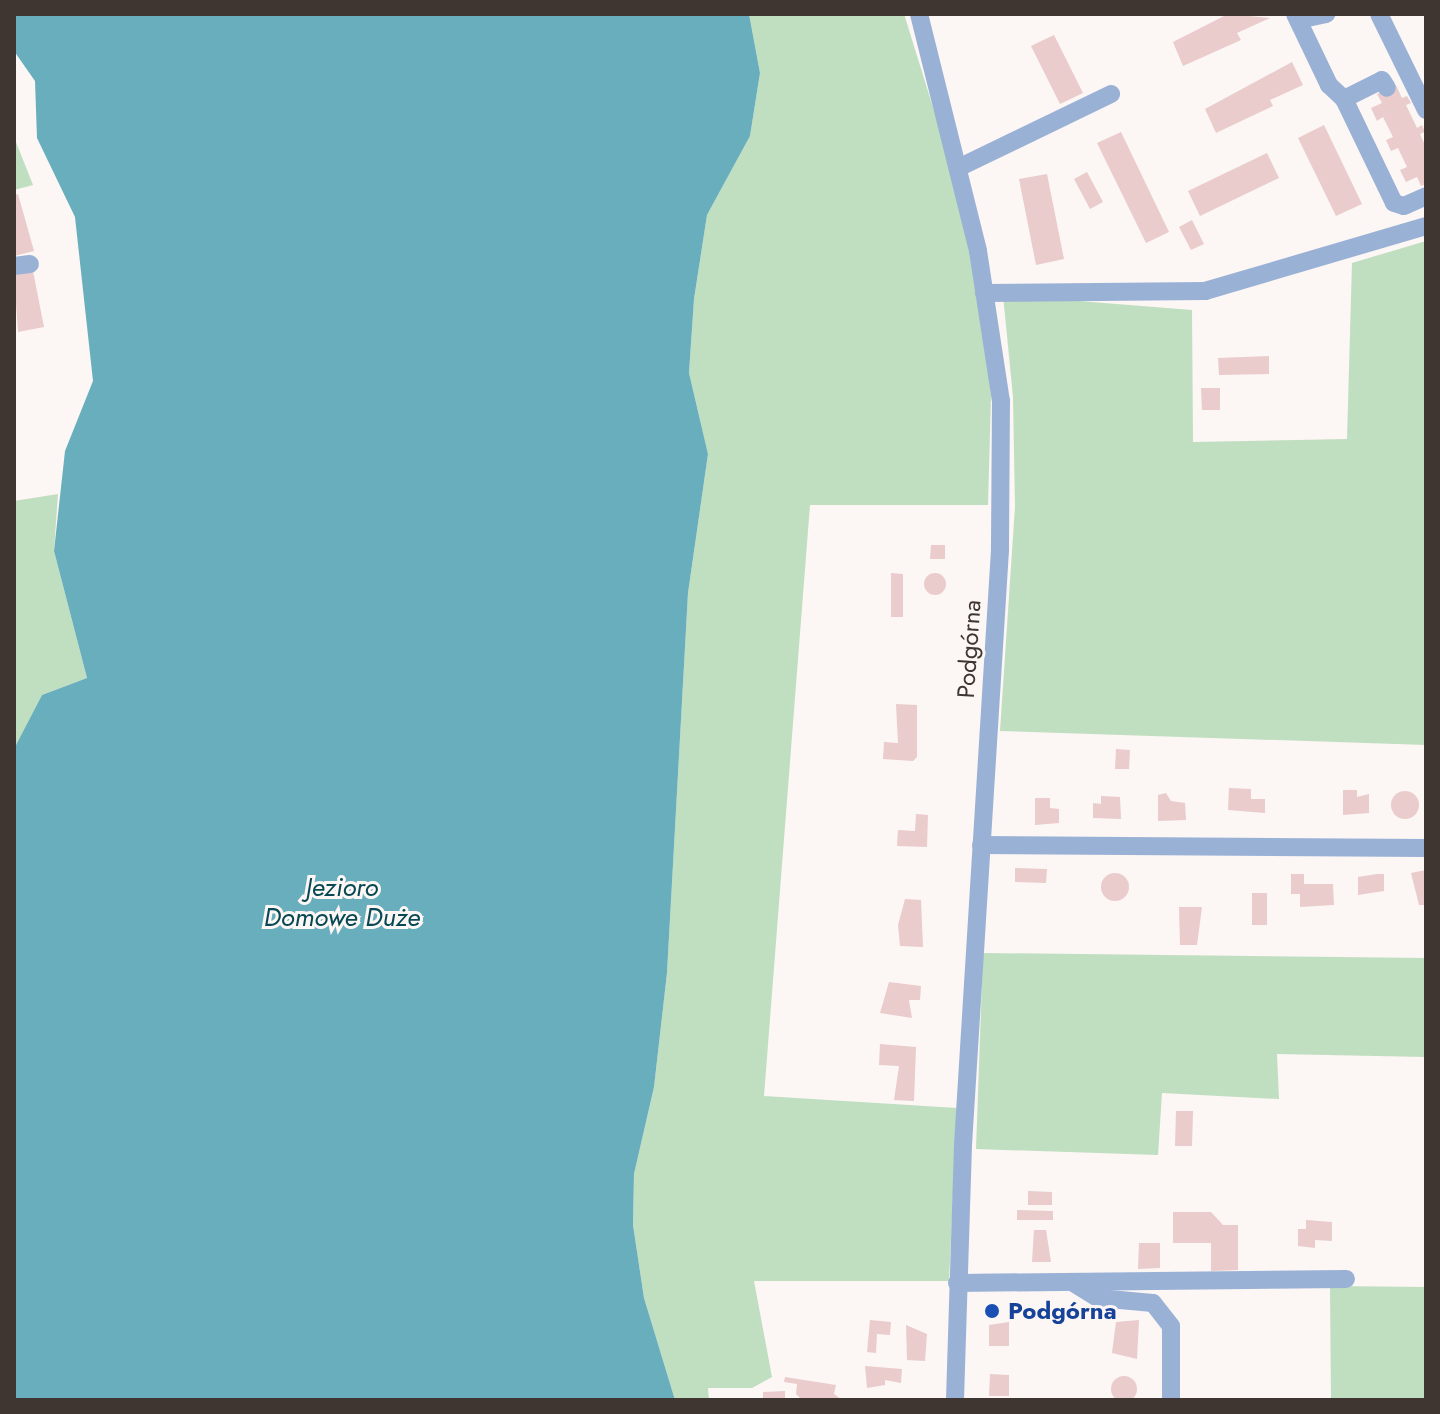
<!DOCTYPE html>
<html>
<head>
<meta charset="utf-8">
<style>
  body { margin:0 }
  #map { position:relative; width:1440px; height:1414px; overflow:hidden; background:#fcf6f4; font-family:Jost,sans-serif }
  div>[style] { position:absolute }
  .green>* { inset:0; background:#c0dec0 }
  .water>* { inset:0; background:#69aebd }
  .building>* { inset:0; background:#e9cccb }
  .round { border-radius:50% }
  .minor>* { height:18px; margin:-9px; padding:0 9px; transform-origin:9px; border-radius:9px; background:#9ab1d6 }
  .dots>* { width:22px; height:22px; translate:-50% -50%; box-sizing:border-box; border:4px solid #fcf6f4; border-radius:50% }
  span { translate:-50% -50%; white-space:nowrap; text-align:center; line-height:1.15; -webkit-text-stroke:6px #fcf6f4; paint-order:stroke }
  .street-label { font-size:24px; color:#3f3631 }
  .transit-label { font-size:24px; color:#164399; font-weight:700 }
  .left { translate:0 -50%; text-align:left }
  .water-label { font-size:26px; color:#064853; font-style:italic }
  .frame { position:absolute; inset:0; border:16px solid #3f3631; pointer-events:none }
</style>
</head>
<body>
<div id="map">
  <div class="green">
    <div style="clip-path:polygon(749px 14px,904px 14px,964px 207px,981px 299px,991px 396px,988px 505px,810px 505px,764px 1096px,957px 1108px,949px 1281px,754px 1281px,772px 1377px,752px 1388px,708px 1388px,709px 1400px,675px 1400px,644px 1298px,633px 1225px,634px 1174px,654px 1087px,667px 973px,688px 593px,708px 454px,689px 373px,694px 299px,707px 215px,750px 136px,760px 73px)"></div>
    <div style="clip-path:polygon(14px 137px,33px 185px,14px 190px)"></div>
    <div style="clip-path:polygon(1426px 241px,1426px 745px,1000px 731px,1015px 507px,1013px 397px,1003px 295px,1192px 310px,1193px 442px,1347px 439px,1352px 263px)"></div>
    <div style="clip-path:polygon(58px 494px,54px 551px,87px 678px,42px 695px,14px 750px,14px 501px)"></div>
    <div style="clip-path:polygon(983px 953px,1426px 958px,1426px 1057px,1277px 1054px,1279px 1099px,1162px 1093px,1158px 1155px,976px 1149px)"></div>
    <div style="clip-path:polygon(1330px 1286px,1426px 1287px,1426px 1400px,1331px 1400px)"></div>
  </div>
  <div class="water">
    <div style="clip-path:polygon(14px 14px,749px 14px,760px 73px,750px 136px,707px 215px,694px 299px,689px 373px,708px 454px,688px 593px,667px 973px,654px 1087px,634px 1174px,633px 1225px,644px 1298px,675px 1400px,14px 1400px,14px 749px,42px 695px,87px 678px,54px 551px,65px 451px,93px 381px,75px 217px,37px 138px,35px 81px,14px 51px)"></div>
  </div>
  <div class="building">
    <div style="clip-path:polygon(1228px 14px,1270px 18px,1237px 33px,1241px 40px,1183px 66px,1173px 42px)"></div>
    <div style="clip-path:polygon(1054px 35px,1083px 93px,1060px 104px,1031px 46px)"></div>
    <div style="clip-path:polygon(1292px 62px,1303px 85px,1270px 100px,1273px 106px,1216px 133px,1205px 109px)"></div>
    <div style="clip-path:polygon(1396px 85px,1402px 98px,1407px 96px,1411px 103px,1406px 105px,1417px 128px,1422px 125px,1425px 132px,1420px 134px,1426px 147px,1426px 184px,1421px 186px,1417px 177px,1406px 182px,1400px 170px,1407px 167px,1398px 148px,1391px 151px,1386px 140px,1393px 137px,1383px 117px,1377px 121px,1371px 108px,1382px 103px,1377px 94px)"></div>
    <div style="clip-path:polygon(1324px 125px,1362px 204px,1336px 216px,1298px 138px)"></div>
    <div style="clip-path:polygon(1121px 132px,1169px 232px,1146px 243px,1097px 143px)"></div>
    <div style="clip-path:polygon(1267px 153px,1279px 178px,1200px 216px,1188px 191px)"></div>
    <div style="clip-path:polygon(1087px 172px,1103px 202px,1090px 209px,1074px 179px)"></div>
    <div style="clip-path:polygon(1047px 174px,1064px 259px,1036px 265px,1019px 179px)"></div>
    <div style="clip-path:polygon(18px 194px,34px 251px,14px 256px,14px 195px)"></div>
    <div style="clip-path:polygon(1192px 220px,1204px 244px,1191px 250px,1179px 227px)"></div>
    <div style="clip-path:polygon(33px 271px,44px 327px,18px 332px,14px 275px)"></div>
    <div style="clip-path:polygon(1269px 356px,1269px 374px,1219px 375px,1218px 358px)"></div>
    <div style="clip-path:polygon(1201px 388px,1220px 388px,1220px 410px,1202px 410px)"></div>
    <div style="clip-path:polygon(931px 545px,945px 545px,945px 559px,930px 559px)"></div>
    <div class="round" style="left:924px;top:573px;width:22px;height:22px"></div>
    <div style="clip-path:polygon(891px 573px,903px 574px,903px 617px,891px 617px)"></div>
    <div style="clip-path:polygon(896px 704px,917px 705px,917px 757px,913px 761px,883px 759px,884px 742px,898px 743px)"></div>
    <div style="clip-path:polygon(1116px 749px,1130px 750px,1129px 769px,1115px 769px)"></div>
    <div style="clip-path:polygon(1229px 788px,1251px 789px,1251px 799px,1265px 799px,1265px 813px,1228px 810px)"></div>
    <div style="clip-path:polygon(1343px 790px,1357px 790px,1357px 797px,1369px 794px,1369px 813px,1343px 815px)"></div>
    <div class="round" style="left:1391px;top:791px;width:28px;height:28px"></div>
    <div style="clip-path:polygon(1166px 793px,1171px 801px,1185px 803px,1186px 820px,1158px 821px,1158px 795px)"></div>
    <div style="clip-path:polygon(1101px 796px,1120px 797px,1121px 819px,1093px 818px,1093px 803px,1101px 804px)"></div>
    <div style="clip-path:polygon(1035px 798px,1050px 798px,1050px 808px,1059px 809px,1059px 823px,1035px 825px)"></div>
    <div style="clip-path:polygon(916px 814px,928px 815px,927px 847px,897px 846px,898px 830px,915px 831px)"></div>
    <div style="clip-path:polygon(1015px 868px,1047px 869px,1046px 883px,1015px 882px)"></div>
    <div style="clip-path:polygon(1426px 870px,1426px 905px,1419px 905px,1411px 873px)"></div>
    <div class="round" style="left:1101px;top:873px;width:28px;height:28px"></div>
    <div style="clip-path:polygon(1291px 874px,1304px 874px,1304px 884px,1333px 884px,1334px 905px,1300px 907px,1300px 894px,1291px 894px)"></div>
    <div style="clip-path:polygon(1377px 874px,1384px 874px,1384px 891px,1358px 895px,1358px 877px)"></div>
    <div style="clip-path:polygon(1252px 893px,1267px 893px,1267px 925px,1252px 925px)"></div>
    <div style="clip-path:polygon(905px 899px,921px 900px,923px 947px,900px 946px,898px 925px)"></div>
    <div style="clip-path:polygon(1179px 907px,1202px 907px,1197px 945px,1180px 945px)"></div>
    <div style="clip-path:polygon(889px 982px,921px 986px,920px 1000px,909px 1000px,912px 1018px,880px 1013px)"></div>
    <div style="clip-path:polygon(880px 1044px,916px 1047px,914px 1101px,894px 1100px,899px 1066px,879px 1065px)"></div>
    <div style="clip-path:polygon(1176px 1111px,1193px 1111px,1192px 1146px,1175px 1146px)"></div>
    <div style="clip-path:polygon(1028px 1191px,1052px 1192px,1052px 1205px,1028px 1205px)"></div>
    <div style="clip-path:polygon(1017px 1210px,1053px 1211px,1053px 1220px,1017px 1220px)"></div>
    <div style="clip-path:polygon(1173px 1212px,1211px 1212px,1223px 1225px,1238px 1225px,1238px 1270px,1211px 1271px,1211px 1243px,1173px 1243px)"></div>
    <div style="clip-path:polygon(1306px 1220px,1332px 1222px,1332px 1241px,1315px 1240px,1315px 1248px,1298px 1246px,1298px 1229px,1306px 1229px)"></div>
    <div style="clip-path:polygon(1034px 1230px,1046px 1230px,1051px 1262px,1032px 1262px)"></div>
    <div style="clip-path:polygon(1139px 1243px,1160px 1243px,1160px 1268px,1138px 1269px)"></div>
    <div style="clip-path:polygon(870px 1320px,891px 1322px,890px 1335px,877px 1334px,876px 1353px,867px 1352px)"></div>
    <div style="clip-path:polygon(1139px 1320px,1137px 1359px,1112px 1353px,1116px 1322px)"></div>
    <div style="clip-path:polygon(1009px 1322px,1009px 1346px,989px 1346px,989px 1325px)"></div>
    <div style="clip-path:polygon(906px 1325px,927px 1334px,925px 1361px,907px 1360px)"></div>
    <div style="clip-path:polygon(865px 1366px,902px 1369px,901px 1383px,885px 1380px,885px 1385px,867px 1388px)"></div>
    <div style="clip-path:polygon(990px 1374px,1009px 1375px,1009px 1396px,989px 1396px)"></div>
    <div class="round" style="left:1111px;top:1376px;width:26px;height:26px"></div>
    <div style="clip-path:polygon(785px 1377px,836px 1385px,834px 1394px,842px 1400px,802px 1400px,796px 1394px,797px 1384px,784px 1382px)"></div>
    <div style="clip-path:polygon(785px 1391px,785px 1400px,763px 1400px,763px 1392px)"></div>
  </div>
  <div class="minor">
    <div style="left:919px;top:14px;width:244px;rotate:76deg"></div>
    <div style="left:978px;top:251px;width:152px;rotate:81.3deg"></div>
    <div style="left:1001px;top:401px;width:149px;rotate:90.4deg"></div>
    <div style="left:1000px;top:550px;width:596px;rotate:93.56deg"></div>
    <div style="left:963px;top:1145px;width:255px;rotate:91.8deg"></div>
    <div style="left:1295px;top:14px;width:79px;rotate:64.4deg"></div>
    <div style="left:1329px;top:85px;width:21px;rotate:43deg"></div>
    <div style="left:1344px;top:99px;width:115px;rotate:64.3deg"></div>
    <div style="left:1394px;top:203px;width:10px;rotate:17deg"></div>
    <div style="left:1404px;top:206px;width:24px;rotate:-24deg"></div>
    <div style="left:1379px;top:14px;width:107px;rotate:63.9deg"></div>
    <div style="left:1298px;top:20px;width:29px;rotate:-12deg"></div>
    <div style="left:1344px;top:99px;width:42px;rotate:-26.6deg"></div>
    <div style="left:1382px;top:80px;width:9px;rotate:58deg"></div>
    <div style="left:958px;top:168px;width:170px;rotate:-25.8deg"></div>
    <div style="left:14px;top:266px;width:16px;rotate:-7deg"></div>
    <div style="left:984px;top:293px;width:221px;rotate:-0.5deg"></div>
    <div style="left:1205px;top:291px;width:230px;rotate:-16.4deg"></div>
    <div style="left:981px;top:845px;width:445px;rotate:0.4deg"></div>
    <div style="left:1072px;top:1282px;width:31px;rotate:32deg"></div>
    <div style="left:1098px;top:1298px;width:55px;rotate:5.2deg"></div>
    <div style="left:1153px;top:1303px;width:29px;rotate:52deg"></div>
    <div style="left:1171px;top:1326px;width:74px;rotate:90deg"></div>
    <div style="left:957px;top:1283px;width:389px;rotate:-0.6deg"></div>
  </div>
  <div class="dots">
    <div style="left:992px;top:1311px;background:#1a4fb4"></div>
  </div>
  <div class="street-label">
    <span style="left:969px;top:649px;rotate:-86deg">Podgórna</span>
  </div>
  <div class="transit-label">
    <span class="left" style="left:1008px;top:1311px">Podgórna</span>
  </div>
  <div class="water-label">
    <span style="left:342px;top:903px">Jezioro<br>Domowe Duże</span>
  </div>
  <div class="frame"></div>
</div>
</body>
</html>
